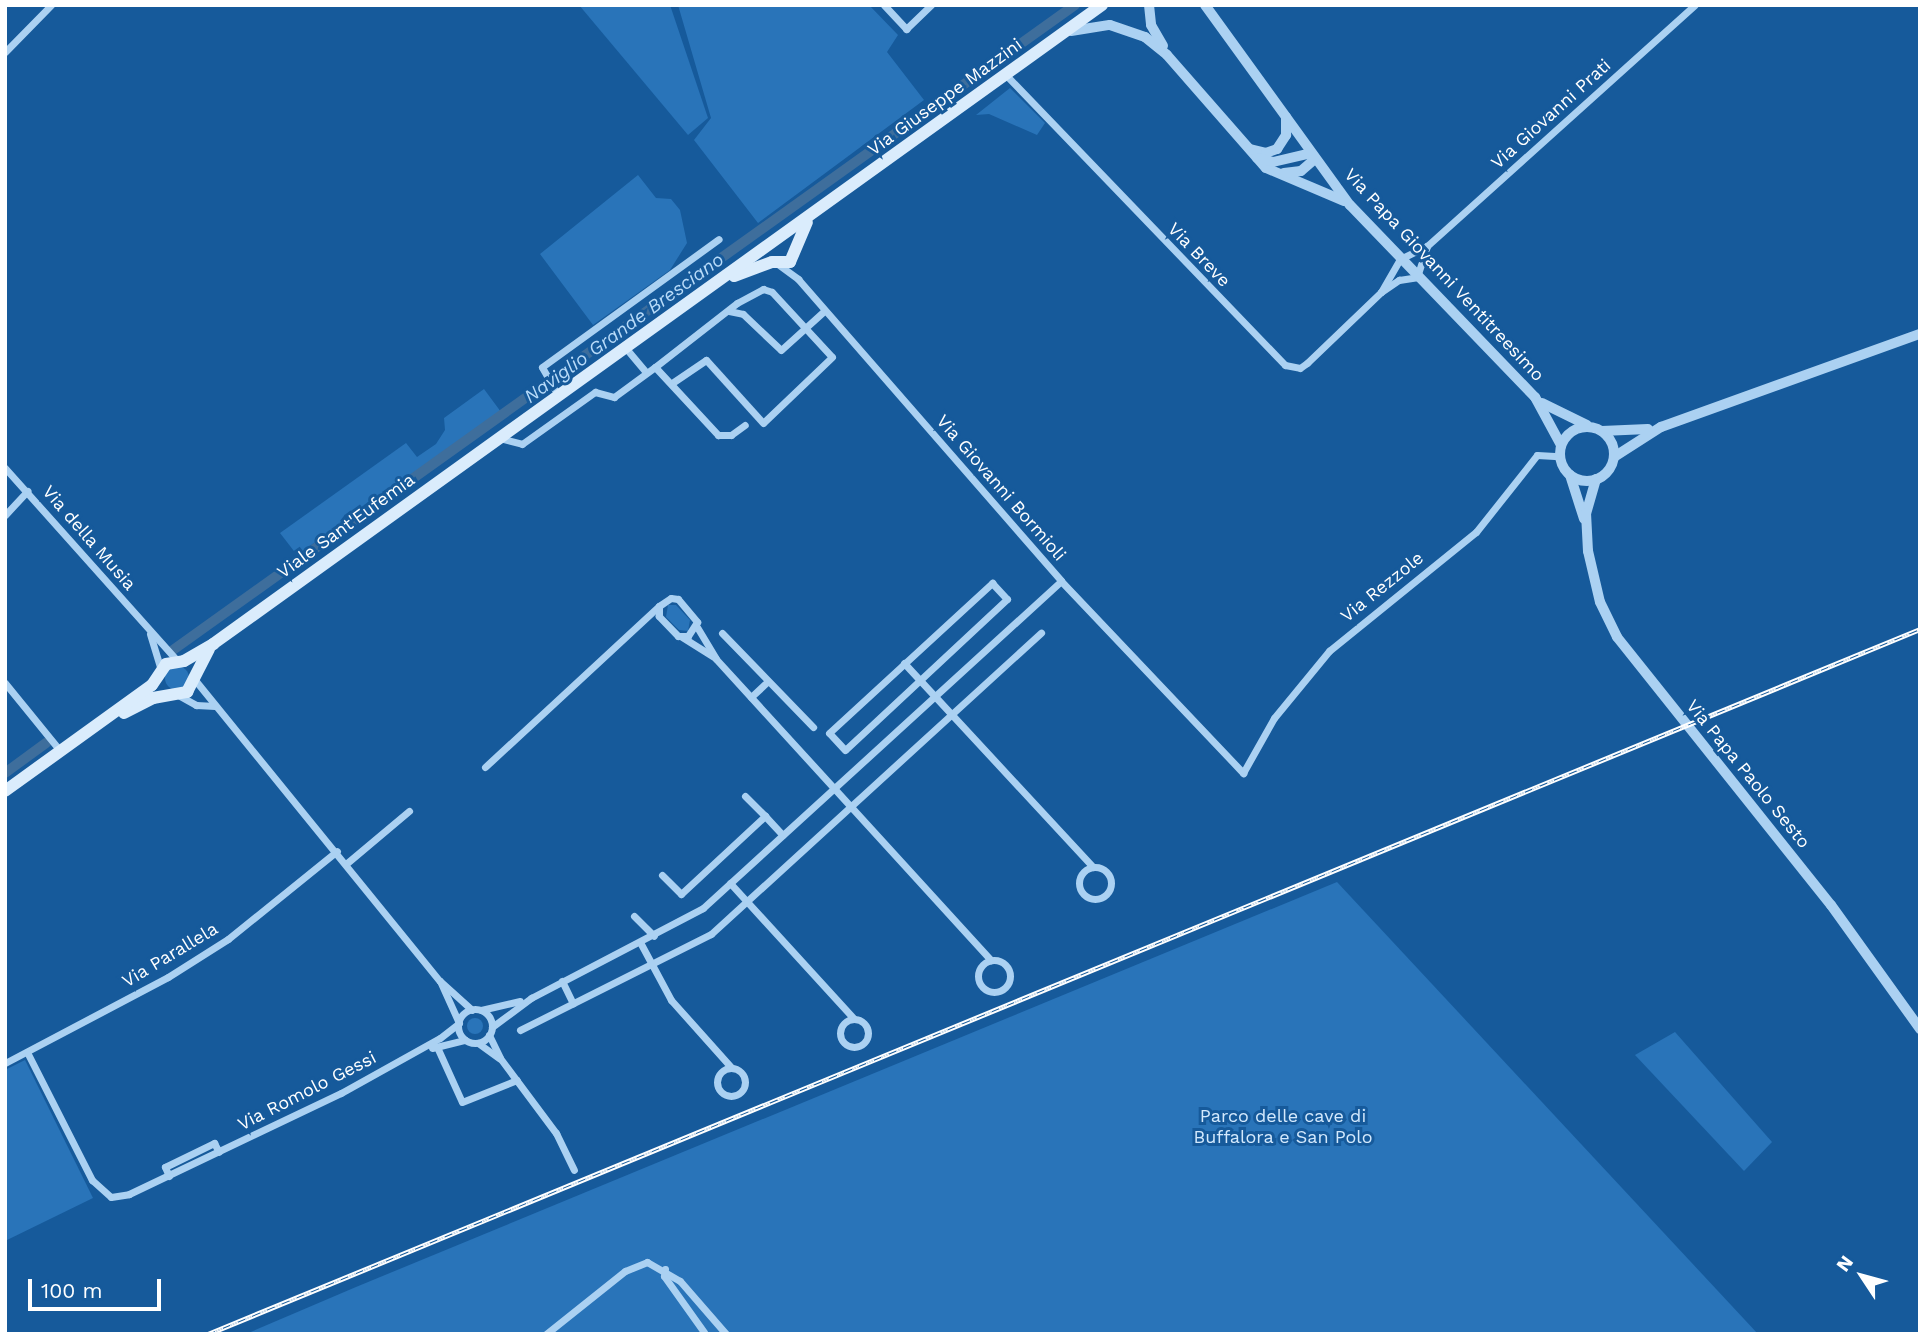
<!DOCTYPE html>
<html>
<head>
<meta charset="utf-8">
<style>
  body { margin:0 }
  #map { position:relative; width:1925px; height:1339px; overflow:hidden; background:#165a9b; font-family:"Work Sans",sans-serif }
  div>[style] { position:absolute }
  .green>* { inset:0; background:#2974b9 }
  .round { border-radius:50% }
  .canal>* { height:10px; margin:-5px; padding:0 5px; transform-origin:5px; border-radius:5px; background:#3e6e9c }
  .minor>* { height:7px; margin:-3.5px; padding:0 3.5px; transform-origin:3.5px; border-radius:3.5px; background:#abd1f2 }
  .minor>.ring { margin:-3.5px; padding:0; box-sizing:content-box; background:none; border:7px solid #abd1f2; border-radius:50% }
  .tertiary>* { height:10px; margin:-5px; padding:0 5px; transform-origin:5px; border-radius:5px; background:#abd1f2 }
  .tertiary>.ring { margin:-5px; padding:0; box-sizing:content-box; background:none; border:10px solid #abd1f2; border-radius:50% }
  .secondary>* { height:12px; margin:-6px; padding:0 6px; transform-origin:6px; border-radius:6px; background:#daecfc }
  .rail>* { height:5px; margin-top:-2.5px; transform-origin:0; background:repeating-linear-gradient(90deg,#165a9b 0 8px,#fff 0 16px); box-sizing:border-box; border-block:2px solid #fff }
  span { translate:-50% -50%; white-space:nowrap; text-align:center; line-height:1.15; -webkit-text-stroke:6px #165a9b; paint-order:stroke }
  .street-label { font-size:18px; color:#fff }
  .park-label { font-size:18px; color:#d3e9fd }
  .water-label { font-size:19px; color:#b8dbf9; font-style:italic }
  .frame { position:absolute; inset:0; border:7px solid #fff; pointer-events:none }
  .north { position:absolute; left:1827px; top:1241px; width:70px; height:70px; -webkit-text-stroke:5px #165a9b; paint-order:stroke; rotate:306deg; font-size:19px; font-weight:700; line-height:28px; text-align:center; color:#fff }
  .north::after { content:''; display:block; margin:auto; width:24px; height:32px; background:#fff; clip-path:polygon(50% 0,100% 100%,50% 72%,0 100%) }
  .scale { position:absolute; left:28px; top:1279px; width:133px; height:32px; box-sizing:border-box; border:4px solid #fff; border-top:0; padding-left:9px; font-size:21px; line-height:24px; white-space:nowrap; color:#fff; -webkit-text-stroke:5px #165a9b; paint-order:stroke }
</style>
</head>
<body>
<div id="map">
  <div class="green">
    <div style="clip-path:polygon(579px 5px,670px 5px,708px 118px,688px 135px)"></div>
    <div style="clip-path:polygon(678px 5px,869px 5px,898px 35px,887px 52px,924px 100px,758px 223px,694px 140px,711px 118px)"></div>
    <div style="clip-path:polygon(1010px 88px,1045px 123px,1037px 135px,989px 114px,976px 115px)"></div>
    <div style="clip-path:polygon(638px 175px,656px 198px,671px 199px,680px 210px,687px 243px,670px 270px,593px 325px,540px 254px)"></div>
    <div style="clip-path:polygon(484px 389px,501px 412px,297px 555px,280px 533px,406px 443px,417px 457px,436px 444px,445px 430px,444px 418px)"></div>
    <div style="clip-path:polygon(668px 605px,676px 605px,690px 620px,688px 631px,679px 630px,666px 617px)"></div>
    <div class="round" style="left:165px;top:666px;width:24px;height:24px"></div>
    <div style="clip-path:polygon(1337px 882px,1758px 1334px,246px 1334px,356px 1287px)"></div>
    <div class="round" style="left:467px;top:1018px;width:16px;height:16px"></div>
    <div style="clip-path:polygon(1675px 1032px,1772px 1142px,1744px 1171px,1635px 1055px)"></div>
    <div style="clip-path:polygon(25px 1060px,93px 1198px,5px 1241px,5px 1070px)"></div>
  </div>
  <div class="canal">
    <div style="left:173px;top:650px;width:1109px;rotate:-35.57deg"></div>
    <div style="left:5px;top:773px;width:51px;rotate:-36.2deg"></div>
  </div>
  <div class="minor">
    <div style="left:884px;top:5px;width:33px;rotate:47deg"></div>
    <div style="left:906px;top:29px;width:35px;rotate:-44deg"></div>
    <div style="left:5px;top:52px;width:66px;rotate:-45.6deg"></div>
    <div style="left:1005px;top:74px;width:404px;rotate:46.1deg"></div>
    <div style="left:1285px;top:365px;width:15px;rotate:11deg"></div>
    <div style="left:1300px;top:368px;width:9px;rotate:-36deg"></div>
    <div style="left:1307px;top:363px;width:103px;rotate:-43.8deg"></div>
    <div style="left:1381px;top:292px;width:22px;rotate:-34deg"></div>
    <div style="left:1399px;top:280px;width:18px;rotate:-9deg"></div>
    <div style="left:1417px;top:277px;width:33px;rotate:-72deg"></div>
    <div style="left:779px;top:265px;width:24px;rotate:36deg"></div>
    <div style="left:798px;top:279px;width:400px;rotate:48.9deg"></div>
    <div style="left:1061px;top:581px;width:265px;rotate:46.5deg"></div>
    <div style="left:1243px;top:773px;width:63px;rotate:-60.6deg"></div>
    <div style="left:1274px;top:718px;width:87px;rotate:-50.6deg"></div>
    <div style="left:1329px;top:651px;width:189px;rotate:-39deg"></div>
    <div style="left:1476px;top:532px;width:98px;rotate:-51.6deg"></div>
    <div style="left:1537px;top:455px;width:22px;rotate:3deg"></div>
    <div style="left:1381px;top:292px;width:38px;rotate:-60deg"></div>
    <div style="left:1400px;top:259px;width:30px;rotate:-26deg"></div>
    <div style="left:1427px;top:246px;width:360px;rotate:-42deg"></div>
    <div style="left:729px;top:311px;width:14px;rotate:12deg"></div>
    <div style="left:743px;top:314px;width:52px;rotate:43.5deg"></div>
    <div style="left:781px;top:350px;width:58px;rotate:-42.2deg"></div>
    <div style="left:624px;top:346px;width:33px;rotate:50deg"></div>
    <div style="left:655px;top:367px;width:104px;rotate:-38deg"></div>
    <div style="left:737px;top:303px;width:30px;rotate:-28deg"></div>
    <div style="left:763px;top:289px;width:9px;rotate:18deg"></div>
    <div style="left:772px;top:292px;width:88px;rotate:47.3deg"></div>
    <div style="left:832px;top:357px;width:95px;rotate:136.3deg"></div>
    <div style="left:763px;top:423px;width:85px;rotate:-132.1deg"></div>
    <div style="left:706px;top:360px;width:41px;rotate:145.9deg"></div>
    <div style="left:558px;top:395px;width:32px;rotate:-120deg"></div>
    <div style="left:542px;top:367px;width:218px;rotate:-35.9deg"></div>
    <div style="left:500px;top:438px;width:23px;rotate:15deg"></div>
    <div style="left:522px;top:444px;width:90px;rotate:-35.5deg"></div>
    <div style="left:595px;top:392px;width:20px;rotate:15deg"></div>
    <div style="left:614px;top:397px;width:51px;rotate:-36.2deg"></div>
    <div style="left:655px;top:367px;width:93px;rotate:47.2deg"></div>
    <div style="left:718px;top:435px;width:13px"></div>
    <div style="left:731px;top:435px;width:17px;rotate:-36deg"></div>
    <div style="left:5px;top:468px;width:256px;rotate:48.2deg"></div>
    <div style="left:5px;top:515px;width:33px;rotate:-47deg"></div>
    <div style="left:992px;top:583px;width:22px;rotate:47deg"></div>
    <div style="left:1007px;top:599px;width:221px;rotate:137deg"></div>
    <div style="left:845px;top:750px;width:23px;rotate:-133deg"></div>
    <div style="left:829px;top:733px;width:222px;rotate:-42.6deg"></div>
    <div style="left:671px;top:598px;width:7px;rotate:8deg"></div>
    <div style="left:678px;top:599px;width:30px;rotate:50deg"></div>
    <div style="left:697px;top:622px;width:17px;rotate:123deg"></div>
    <div style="left:688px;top:636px;width:10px;rotate:180deg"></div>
    <div style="left:678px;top:636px;width:28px;rotate:-134deg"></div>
    <div style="left:659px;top:616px;width:10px;rotate:-90deg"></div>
    <div style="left:659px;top:606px;width:14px;rotate:-34deg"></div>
    <div style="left:697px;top:627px;width:37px;rotate:59deg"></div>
    <div style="left:716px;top:659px;width:408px;rotate:47.6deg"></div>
    <div style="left:722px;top:633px;width:131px;rotate:45.9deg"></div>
    <div style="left:150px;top:634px;width:37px;rotate:73deg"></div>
    <div style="left:682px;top:637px;width:39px;rotate:32deg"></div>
    <div style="left:904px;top:663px;width:278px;rotate:47.2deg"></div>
    <div style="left:195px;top:680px;width:388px;rotate:50.9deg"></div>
    <div style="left:440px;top:981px;width:43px;rotate:42.2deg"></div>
    <div style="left:5px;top:683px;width:89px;rotate:50.9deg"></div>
    <div style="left:178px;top:695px;width:21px;rotate:29deg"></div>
    <div style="left:196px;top:705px;width:19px;rotate:3deg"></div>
    <div style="left:751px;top:697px;width:23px;rotate:-43deg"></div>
    <div style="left:485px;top:767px;width:237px;rotate:-42.8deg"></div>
    <div style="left:745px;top:796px;width:28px;rotate:45deg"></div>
    <div style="left:347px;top:863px;width:81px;rotate:-40deg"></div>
    <div class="ring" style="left:1079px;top:867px;width:25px;height:25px"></div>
    <div style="left:662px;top:875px;width:27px;rotate:45deg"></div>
    <div style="left:681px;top:894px;width:115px;rotate:-42.9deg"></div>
    <div style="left:765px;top:816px;width:26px;rotate:47deg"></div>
    <div style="left:730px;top:883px;width:184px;rotate:47.6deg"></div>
    <div style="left:634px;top:916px;width:28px;rotate:45deg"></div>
    <div style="left:641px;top:944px;width:64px;rotate:61.8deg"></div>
    <div style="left:671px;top:1000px;width:90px;rotate:48.2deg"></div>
    <div class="ring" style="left:978px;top:960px;width:25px;height:25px"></div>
    <div style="left:562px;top:981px;width:25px;rotate:64deg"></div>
    <div class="ring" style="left:458px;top:1009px;width:27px;height:27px"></div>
    <div style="left:481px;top:1010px;width:40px;rotate:-13deg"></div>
    <div class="ring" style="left:840px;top:1019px;width:21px;height:21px"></div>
    <div style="left:492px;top:1027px;width:49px;rotate:-36.6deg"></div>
    <div style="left:531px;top:998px;width:194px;rotate:-27.6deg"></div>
    <div style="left:703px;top:908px;width:485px;rotate:-42.4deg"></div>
    <div style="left:520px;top:1030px;width:214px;rotate:-26.7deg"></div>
    <div style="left:711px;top:934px;width:447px;rotate:-42.4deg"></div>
    <div style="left:489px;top:1035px;width:25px;rotate:64deg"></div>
    <div style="left:500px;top:1058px;width:94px;rotate:53.3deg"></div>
    <div style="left:556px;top:1133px;width:41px;rotate:64.1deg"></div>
    <div style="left:478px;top:1043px;width:26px;rotate:36deg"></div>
    <div style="left:437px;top:1047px;width:60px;rotate:65.6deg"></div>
    <div style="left:462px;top:1102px;width:59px;rotate:-21.8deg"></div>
    <div style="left:432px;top:1048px;width:34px;rotate:-14deg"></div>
    <div style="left:27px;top:1052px;width:144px;rotate:63.1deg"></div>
    <div style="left:92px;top:1180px;width:25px;rotate:42deg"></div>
    <div style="left:111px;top:1197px;width:18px;rotate:-9deg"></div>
    <div style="left:129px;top:1194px;width:235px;rotate:-25.5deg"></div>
    <div style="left:341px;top:1093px;width:113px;rotate:-29.1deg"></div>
    <div style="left:440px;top:1038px;width:24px;rotate:-38deg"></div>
    <div style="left:459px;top:1023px;width:46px;rotate:-114.3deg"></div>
    <div style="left:5px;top:1063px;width:184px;rotate:-27.8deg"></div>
    <div style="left:168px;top:977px;width:71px;rotate:-32.3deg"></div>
    <div style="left:228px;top:939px;width:140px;rotate:-38.9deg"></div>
    <div class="ring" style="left:717px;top:1068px;width:21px;height:21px"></div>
    <div style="left:169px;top:1176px;width:10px;rotate:-114deg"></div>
    <div style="left:165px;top:1167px;width:55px;rotate:-26.1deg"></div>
    <div style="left:214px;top:1143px;width:10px;rotate:61deg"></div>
    <div style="left:665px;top:1269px;width:7px;rotate:98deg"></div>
    <div style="left:664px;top:1276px;width:69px;rotate:54.5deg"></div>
    <div style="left:546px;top:1334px;width:101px;rotate:-38.6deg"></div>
    <div style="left:625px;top:1271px;width:24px;rotate:-22deg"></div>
    <div style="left:647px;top:1262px;width:38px;rotate:30deg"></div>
    <div style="left:680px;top:1281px;width:70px;rotate:49deg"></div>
  </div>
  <div class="tertiary">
    <div style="left:1149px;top:5px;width:20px;rotate:84deg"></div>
    <div style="left:1151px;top:25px;width:24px;rotate:60deg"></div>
    <div style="left:1205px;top:5px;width:247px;rotate:54.1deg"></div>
    <div style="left:1350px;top:205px;width:267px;rotate:46.1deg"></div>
    <div style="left:1535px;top:397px;width:55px;rotate:61.6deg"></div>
    <div style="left:1071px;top:31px;width:39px;rotate:-9deg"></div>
    <div style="left:1110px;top:25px;width:37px;rotate:19deg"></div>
    <div style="left:1145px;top:37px;width:28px;rotate:39deg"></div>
    <div style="left:1167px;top:55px;width:150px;rotate:48.8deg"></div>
    <div style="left:1266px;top:168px;width:85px;rotate:22.9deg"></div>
    <div style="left:1250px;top:149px;width:16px;rotate:14deg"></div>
    <div style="left:1266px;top:153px;width:12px;rotate:-20deg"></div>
    <div style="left:1277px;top:149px;width:17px;rotate:-57deg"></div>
    <div style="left:1286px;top:135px;width:18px;rotate:-90deg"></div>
    <div style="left:1257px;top:158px;width:16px;rotate:14deg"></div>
    <div style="left:1273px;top:162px;width:39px;rotate:-13deg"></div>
    <div style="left:1284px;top:173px;width:17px;rotate:-7deg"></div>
    <div style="left:1301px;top:171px;width:18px;rotate:-41deg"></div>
    <div style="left:1542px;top:403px;width:50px;rotate:26.1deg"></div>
    <div class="ring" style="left:1560px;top:427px;width:44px;height:44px"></div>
    <div style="left:1602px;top:431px;width:46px;rotate:-2.5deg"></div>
    <div style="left:1614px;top:457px;width:56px;rotate:-32.6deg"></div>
    <div style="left:1661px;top:427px;width:275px;rotate:-19.8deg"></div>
    <div style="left:1570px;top:475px;width:46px;rotate:72.3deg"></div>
    <div style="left:1596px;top:479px;width:35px;rotate:106deg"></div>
    <div style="left:1586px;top:513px;width:38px;rotate:87deg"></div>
    <div style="left:1588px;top:551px;width:52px;rotate:76.8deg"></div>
    <div style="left:1600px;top:602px;width:39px;rotate:64deg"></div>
    <div style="left:1617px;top:637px;width:343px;rotate:51.4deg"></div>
    <div style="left:1831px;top:905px;width:153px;rotate:54.3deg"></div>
  </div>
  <div class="secondary">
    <div style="left:734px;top:276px;width:40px;rotate:-20.2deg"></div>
    <div style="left:772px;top:262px;width:18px"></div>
    <div style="left:790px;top:262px;width:43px;rotate:-67deg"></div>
    <div style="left:124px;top:713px;width:33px;rotate:-27deg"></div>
    <div style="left:153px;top:698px;width:35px;rotate:-10deg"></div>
    <div style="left:187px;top:692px;width:48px;rotate:-62.9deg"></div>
    <div style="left:5px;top:791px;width:181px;rotate:-35.8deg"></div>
    <div style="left:152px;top:685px;width:25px;rotate:-56deg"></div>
    <div style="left:166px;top:664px;width:18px;rotate:-9deg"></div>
    <div style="left:184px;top:661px;width:34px;rotate:-30deg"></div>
    <div style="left:213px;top:644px;width:1095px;rotate:-35.71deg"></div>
  </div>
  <div class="rail">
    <div style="left:208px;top:1334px;width:1851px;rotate:-22.38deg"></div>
  </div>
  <div class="street-label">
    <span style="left:945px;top:97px;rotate:-36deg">Via Giuseppe Mazzini</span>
    <span style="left:1551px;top:114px;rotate:-42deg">Via Giovanni Prati</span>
    <span style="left:1199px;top:255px;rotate:46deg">Via Breve</span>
    <span style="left:1444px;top:275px;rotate:47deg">Via Papa Giovanni Ventitreesimo</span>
    <span style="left:1001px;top:488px;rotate:49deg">Via Giovanni Bormioli</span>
    <span style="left:346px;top:526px;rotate:-36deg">Viale Sant'Eufemia</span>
    <span style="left:89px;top:538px;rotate:49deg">Via della Musia</span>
    <span style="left:1382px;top:587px;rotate:-39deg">Via Rezzole</span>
    <span style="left:1748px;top:774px;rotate:51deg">Via Papa Paolo Sesto</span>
    <span style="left:170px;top:955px;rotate:-31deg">Via Parallela</span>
    <span style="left:307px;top:1091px;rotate:-27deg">Via Romolo Gessi</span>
  </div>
  <div class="park-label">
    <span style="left:1283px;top:1127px">Parco delle cave di<br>Buffalora e San Polo</span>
  </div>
  <div class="water-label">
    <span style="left:624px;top:328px;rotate:-36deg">Naviglio Grande Bresciano</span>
  </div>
  <div class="frame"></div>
  <div class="north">N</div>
  <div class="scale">100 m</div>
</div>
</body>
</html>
